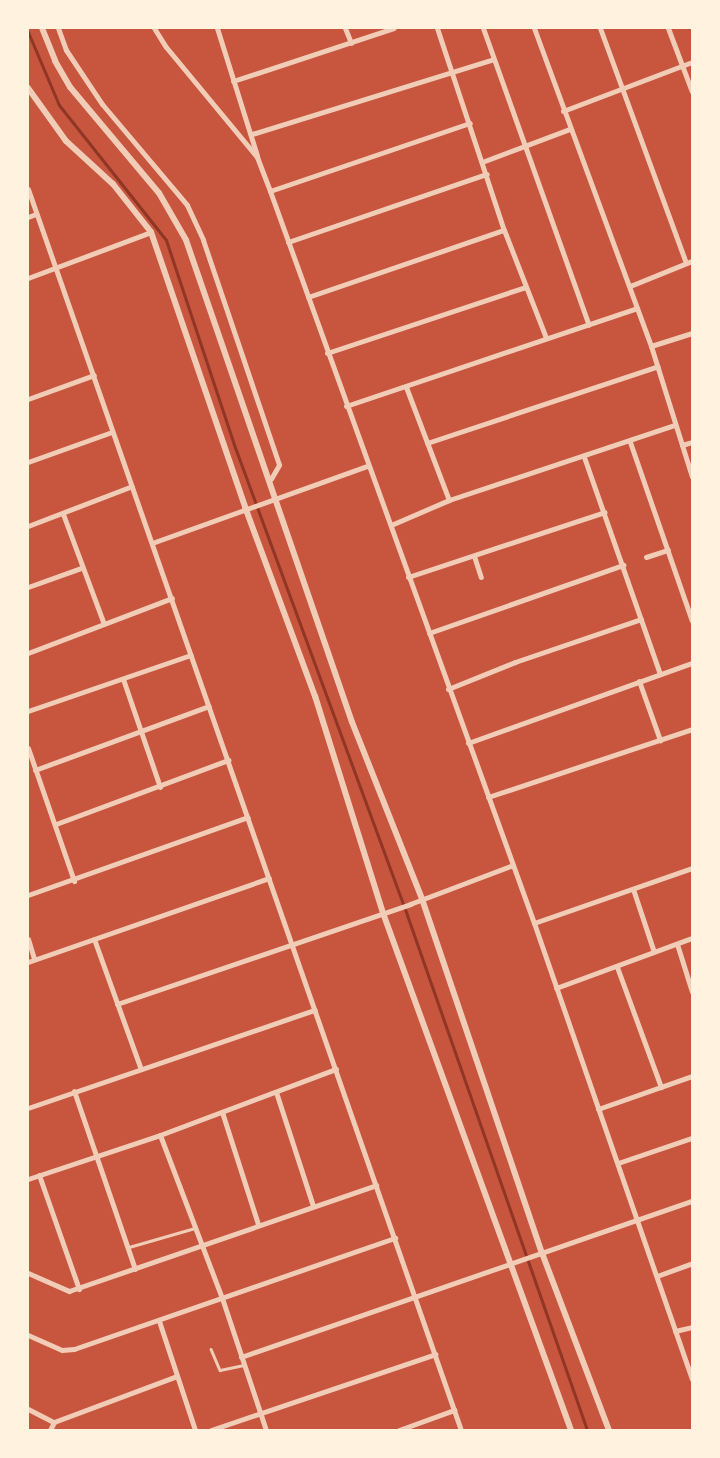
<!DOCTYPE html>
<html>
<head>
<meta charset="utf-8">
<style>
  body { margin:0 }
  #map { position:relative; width:720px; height:1458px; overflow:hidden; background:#c8553d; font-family:Poppins,sans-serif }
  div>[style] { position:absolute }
  .stream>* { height:3px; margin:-1.5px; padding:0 1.5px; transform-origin:1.5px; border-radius:1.5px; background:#8f3625 }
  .service>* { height:2.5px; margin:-1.25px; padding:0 1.25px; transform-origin:1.25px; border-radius:1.25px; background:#f1ccb7 }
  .minor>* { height:5px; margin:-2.5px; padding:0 2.5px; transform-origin:2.5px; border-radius:2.5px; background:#f1ccb7 }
  .tertiary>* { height:6px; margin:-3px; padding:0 3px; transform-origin:3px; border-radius:3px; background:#f1ccb7 }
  span { translate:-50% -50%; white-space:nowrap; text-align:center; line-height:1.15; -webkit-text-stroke:4px #fff3e0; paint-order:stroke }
  .frame { position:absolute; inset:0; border:29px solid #fff3e0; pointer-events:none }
</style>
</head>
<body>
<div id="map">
  <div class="stream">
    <div style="left:28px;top:32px;width:79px;rotate:67deg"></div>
    <div style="left:59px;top:105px;width:172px;rotate:51.6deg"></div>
    <div style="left:166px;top:240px;width:221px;rotate:71.6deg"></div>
    <div style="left:236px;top:450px;width:495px;rotate:69.8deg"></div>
    <div style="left:407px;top:915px;width:546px;rotate:70.73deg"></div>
  </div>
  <div class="service">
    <div style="left:129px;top:1247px;width:69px;rotate:-16.1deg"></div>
    <div style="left:211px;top:1349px;width:23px;rotate:67deg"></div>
    <div style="left:220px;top:1370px;width:25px;rotate:-12deg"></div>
  </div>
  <div class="minor">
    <div style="left:58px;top:28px;width:23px;rotate:70deg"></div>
    <div style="left:66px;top:50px;width:65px;rotate:56.3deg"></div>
    <div style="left:102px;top:104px;width:132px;rotate:49.9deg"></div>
    <div style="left:187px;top:205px;width:38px;rotate:65deg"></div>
    <div style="left:203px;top:240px;width:237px;rotate:71.3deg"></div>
    <div style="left:279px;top:465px;width:16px;rotate:120deg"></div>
    <div style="left:154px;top:28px;width:22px;rotate:58deg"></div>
    <div style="left:166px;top:47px;width:143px;rotate:50.4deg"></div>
    <div style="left:257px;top:157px;width:36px;rotate:69deg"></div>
    <div style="left:270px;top:191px;width:778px;rotate:70.17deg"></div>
    <div style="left:534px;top:923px;width:483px;rotate:70.9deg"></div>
    <div style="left:217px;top:28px;width:134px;rotate:72.6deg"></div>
    <div style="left:345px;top:28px;width:16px;rotate:68deg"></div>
    <div style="left:437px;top:28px;width:213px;rotate:71.7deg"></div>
    <div style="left:504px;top:230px;width:116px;rotate:68.7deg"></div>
    <div style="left:483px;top:28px;width:315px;rotate:70.4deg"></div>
    <div style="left:534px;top:28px;width:339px;rotate:69.8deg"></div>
    <div style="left:651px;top:346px;width:137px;rotate:72.6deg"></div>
    <div style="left:600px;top:28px;width:250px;rotate:69.9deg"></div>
    <div style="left:668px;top:28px;width:68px;rotate:69.4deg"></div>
    <div style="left:233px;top:81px;width:169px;rotate:-18.2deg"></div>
    <div style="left:563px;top:111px;width:138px;rotate:-20.8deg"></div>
    <div style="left:252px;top:134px;width:253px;rotate:-17.2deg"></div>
    <div style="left:482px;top:162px;width:94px;rotate:-20.6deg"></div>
    <div style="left:28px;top:189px;width:1314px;rotate:70.77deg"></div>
    <div style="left:270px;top:191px;width:211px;rotate:-18.8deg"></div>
    <div style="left:28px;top:217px;width:9px;rotate:-21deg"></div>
    <div style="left:288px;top:242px;width:210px;rotate:-18.9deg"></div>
    <div style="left:28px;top:278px;width:131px;rotate:-20.5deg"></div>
    <div style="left:630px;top:286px;width:67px;rotate:-22deg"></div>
    <div style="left:308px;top:297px;width:207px;rotate:-18.9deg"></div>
    <div style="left:651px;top:346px;width:43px;rotate:-17.6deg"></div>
    <div style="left:327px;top:353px;width:209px;rotate:-18.4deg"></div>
    <div style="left:406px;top:387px;width:121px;rotate:69.2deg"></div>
    <div style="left:28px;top:399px;width:70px;rotate:-20deg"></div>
    <div style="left:346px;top:406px;width:307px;rotate:-18.6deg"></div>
    <div style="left:630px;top:442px;width:189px;rotate:70.9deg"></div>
    <div style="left:427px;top:443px;width:243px;rotate:-18.4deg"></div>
    <div style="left:682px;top:445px;width:10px;rotate:-17deg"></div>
    <div style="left:584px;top:457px;width:230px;rotate:70.7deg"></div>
    <div style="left:28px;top:462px;width:89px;rotate:-19.7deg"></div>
    <div style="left:63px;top:514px;width:117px;rotate:69.6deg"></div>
    <div style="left:391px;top:525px;width:63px;rotate:-23.3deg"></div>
    <div style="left:449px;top:500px;width:238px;rotate:-18.4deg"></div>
    <div style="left:28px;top:526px;width:111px;rotate:-21deg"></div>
    <div style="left:152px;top:543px;width:228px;rotate:-19.7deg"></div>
    <div style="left:474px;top:556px;width:22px;rotate:72deg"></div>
    <div style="left:646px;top:557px;width:23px;rotate:-18deg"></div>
    <div style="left:408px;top:577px;width:207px;rotate:-18.3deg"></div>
    <div style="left:28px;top:587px;width:56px;rotate:-19.7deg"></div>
    <div style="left:429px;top:633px;width:206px;rotate:-19.3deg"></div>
    <div style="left:28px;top:653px;width:154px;rotate:-20.9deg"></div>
    <div style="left:123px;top:679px;width:114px;rotate:71.1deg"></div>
    <div style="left:639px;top:681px;width:63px;rotate:70.4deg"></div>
    <div style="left:448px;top:689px;width:72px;rotate:-21.9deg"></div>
    <div style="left:515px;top:662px;width:133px;rotate:-18.8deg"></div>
    <div style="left:28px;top:711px;width:172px;rotate:-19deg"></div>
    <div style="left:468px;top:743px;width:238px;rotate:-19.7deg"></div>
    <div style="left:28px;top:748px;width:141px;rotate:70.9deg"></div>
    <div style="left:35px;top:770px;width:185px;rotate:-20.2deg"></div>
    <div style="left:488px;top:797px;width:215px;rotate:-18.4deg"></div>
    <div style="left:56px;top:824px;width:184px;rotate:-20.4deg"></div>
    <div style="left:633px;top:889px;width:66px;rotate:71.6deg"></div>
    <div style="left:28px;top:895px;width:233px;rotate:-19.5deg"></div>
    <div style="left:534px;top:923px;width:167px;rotate:-19.2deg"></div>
    <div style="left:28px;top:939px;width:21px;rotate:73deg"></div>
    <div style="left:94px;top:939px;width:136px;rotate:70.2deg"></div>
    <div style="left:677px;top:944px;width:50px;rotate:72.6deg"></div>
    <div style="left:28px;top:962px;width:255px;rotate:-19.2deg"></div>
    <div style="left:617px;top:967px;width:128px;rotate:69.9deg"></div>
    <div style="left:556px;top:988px;width:145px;rotate:-20.2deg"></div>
    <div style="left:117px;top:1004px;width:310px;rotate:-18.8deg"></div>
    <div style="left:410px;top:904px;width:110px;rotate:-20.7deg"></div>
    <div style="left:74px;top:1091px;width:188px;rotate:71.1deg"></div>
    <div style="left:276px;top:1092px;width:120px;rotate:72deg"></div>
    <div style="left:28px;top:1108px;width:303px;rotate:-18.9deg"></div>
    <div style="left:598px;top:1109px;width:100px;rotate:-19.3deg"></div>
    <div style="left:222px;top:1112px;width:118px;rotate:72.2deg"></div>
    <div style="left:160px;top:1135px;width:174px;rotate:69.2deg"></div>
    <div style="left:222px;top:1298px;width:139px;rotate:71.6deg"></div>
    <div style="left:618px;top:1163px;width:78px;rotate:-18.7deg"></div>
    <div style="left:39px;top:1175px;width:121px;rotate:70.7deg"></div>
    <div style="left:28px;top:1179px;width:139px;rotate:-18.4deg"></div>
    <div style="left:160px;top:1135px;width:188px;rotate:-20.6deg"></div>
    <div style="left:28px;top:1273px;width:45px;rotate:23.7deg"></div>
    <div style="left:69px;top:1291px;width:325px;rotate:-19deg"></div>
    <div style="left:657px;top:1276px;width:37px;rotate:-20deg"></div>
    <div style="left:159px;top:1321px;width:115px;rotate:71.7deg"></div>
    <div style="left:675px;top:1331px;width:17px;rotate:-13deg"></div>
    <div style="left:28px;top:1335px;width:37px;rotate:24deg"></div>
    <div style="left:62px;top:1350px;width:12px;rotate:-5deg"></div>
    <div style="left:74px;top:1349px;width:340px;rotate:-19.1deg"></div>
    <div style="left:241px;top:1357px;width:477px;rotate:-19.1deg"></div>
    <div style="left:28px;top:1409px;width:29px;rotate:27deg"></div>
    <div style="left:54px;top:1422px;width:9px;rotate:117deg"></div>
    <div style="left:54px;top:1422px;width:131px;rotate:-20.5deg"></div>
    <div style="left:211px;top:1430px;width:237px;rotate:-18.7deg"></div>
    <div style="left:399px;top:1430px;width:59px;rotate:-20deg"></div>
  </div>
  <div class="tertiary">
    <div style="left:42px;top:28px;width:35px;rotate:68deg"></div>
    <div style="left:55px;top:61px;width:30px;rotate:60deg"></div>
    <div style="left:70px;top:87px;width:138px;rotate:50deg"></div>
    <div style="left:159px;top:193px;width:54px;rotate:60.1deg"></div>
    <div style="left:186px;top:240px;width:510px;rotate:71deg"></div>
    <div style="left:352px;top:722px;width:190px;rotate:68.4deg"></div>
    <div style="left:422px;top:899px;width:374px;rotate:71.3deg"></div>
    <div style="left:542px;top:1253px;width:189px;rotate:69.3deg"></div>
    <div style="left:28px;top:88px;width:65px;rotate:54.4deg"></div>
    <div style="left:66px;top:141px;width:64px;rotate:42.5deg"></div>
    <div style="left:113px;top:184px;width:61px;rotate:51.6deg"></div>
    <div style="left:151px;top:232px;width:291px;rotate:71.1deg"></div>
    <div style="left:245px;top:507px;width:202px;rotate:69.7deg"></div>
    <div style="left:315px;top:696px;width:227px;rotate:72.6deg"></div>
    <div style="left:383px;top:913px;width:550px;rotate:70.02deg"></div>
  </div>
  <div class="frame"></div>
</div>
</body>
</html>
